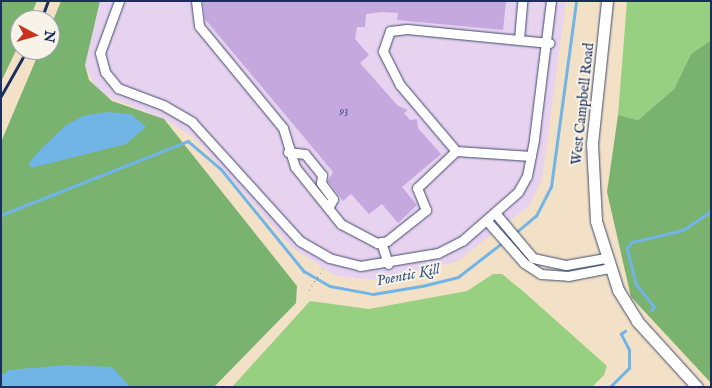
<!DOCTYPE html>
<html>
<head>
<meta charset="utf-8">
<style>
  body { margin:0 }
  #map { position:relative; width:712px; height:388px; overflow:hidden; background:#f3e1c7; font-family:"IM FELL English",serif }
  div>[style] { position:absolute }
  .built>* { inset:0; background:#e7d2f0 }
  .green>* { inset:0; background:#98d082 }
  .forest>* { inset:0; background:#7ab270 }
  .water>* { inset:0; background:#71b5e7 }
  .stream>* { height:2.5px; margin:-1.25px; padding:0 1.25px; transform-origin:1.25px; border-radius:1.25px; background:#71b5e7 }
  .building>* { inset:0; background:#c4a8de }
  .path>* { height:1px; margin-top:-0.5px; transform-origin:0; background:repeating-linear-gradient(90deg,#3b4a6e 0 1px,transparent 0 5px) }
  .roads { filter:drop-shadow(0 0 1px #3b4a6e) drop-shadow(0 0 1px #3b4a6e) }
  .minor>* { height:9px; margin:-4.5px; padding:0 4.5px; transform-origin:4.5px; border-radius:4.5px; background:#fff }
  .major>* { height:11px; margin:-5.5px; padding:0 5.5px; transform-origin:5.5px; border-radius:5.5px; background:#fff }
  .rail>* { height:2.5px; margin:-1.25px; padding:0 1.25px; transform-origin:1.25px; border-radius:1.25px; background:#1b2f5e }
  span { translate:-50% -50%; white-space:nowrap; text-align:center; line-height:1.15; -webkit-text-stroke:4px #f7f3e8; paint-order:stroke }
  .number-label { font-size:11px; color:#454d7e }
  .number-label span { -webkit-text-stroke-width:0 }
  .street-label { font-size:14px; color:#1b2f5e }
  .water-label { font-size:15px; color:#355787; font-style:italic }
  .frame { position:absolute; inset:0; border:2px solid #1b2f5e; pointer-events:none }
  .north { position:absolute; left:10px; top:10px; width:50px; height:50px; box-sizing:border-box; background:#f7f3e8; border:1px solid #9fa5b1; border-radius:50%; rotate:96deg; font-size:14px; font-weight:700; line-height:20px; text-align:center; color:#1b2f5e }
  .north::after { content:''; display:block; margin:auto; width:18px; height:22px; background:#c8321e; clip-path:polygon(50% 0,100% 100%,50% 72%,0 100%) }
</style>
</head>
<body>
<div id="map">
  <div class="built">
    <div style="clip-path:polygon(100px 1px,566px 1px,542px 179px,529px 206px,456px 262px,374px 280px,336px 276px,291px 247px,196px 139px,164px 119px,99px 93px,85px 65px)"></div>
  </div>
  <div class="green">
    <div style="clip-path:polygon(627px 1px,711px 1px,711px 40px,691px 54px,674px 89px,638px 120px,618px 115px)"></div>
    <div style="clip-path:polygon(493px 274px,502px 274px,524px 292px,607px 366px,604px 375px,592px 387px,232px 387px,310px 301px,369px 309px,467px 291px)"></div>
  </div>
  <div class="forest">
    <div style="clip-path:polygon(1px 1px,37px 1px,29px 20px,20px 20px,20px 42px,1px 82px)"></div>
    <div style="clip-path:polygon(61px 1px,100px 1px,85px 65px,89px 80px,112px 101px,164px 119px,297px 286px,296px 303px,214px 387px,1px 387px,1px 142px,40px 50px,50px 50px,50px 28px)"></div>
    <div style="clip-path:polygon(711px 40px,711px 383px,631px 297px,607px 192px,618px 115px,638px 120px,674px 89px,691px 54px)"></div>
  </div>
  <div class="water">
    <div style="clip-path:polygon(106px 112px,131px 114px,146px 127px,126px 144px,31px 168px,29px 163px,38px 152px,65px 126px,83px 116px)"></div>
    <div style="clip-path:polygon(66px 365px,112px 367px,130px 387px,1px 387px,1px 376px,9px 370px)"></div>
  </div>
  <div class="stream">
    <div style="left:1px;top:215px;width:201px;rotate:-21.6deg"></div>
    <div style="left:188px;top:141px;width:43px;rotate:40.3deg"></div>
    <div style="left:221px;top:169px;width:132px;rotate:50.9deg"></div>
    <div style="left:304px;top:271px;width:30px;rotate:30deg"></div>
    <div style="left:330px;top:286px;width:44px;rotate:10.5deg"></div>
    <div style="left:373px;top:294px;width:50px;rotate:-9.3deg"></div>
    <div style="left:422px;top:286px;width:37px;rotate:-14deg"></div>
    <div style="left:458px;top:277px;width:56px;rotate:-37.7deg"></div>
    <div style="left:507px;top:240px;width:38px;rotate:-40deg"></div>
    <div style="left:536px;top:216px;width:33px;rotate:-63deg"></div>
    <div style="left:551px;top:187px;width:188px;rotate:-82.3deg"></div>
    <div style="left:651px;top:310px;width:4px;rotate:-45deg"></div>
    <div style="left:654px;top:307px;width:28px;rotate:-129deg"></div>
    <div style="left:636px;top:285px;width:38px;rotate:-104deg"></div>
    <div style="left:627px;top:248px;width:8px;rotate:-50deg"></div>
    <div style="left:632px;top:242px;width:52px;rotate:-13.2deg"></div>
    <div style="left:683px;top:230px;width:34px;rotate:-34deg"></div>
    <div style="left:610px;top:387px;width:27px;rotate:-45deg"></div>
    <div style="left:629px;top:368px;width:18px;rotate:-90deg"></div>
    <div style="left:629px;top:350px;width:18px;rotate:-117deg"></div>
    <div style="left:621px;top:334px;width:5px;rotate:-37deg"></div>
  </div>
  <div class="building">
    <div style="clip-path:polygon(203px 1px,214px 2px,506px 1px,503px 30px,397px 20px,398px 13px,382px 12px,366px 14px,365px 27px,357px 27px,355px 39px,369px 55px,360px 63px,398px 106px,408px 110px,404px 113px,410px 120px,417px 119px,418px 128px,441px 154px,402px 187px,417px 205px,398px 223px,382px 204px,369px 214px,351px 194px,343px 201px,328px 181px,333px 172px,205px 19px)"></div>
  </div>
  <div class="path">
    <div style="left:309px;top:290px;width:30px;rotate:-57deg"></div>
  </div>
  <div class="roads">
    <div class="minor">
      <div style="left:119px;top:1px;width:55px;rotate:110.1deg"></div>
      <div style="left:100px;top:53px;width:20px;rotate:75deg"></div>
      <div style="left:105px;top:72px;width:21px;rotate:51deg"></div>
      <div style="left:118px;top:88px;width:48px;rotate:20.7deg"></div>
      <div style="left:163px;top:105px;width:34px;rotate:30deg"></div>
      <div style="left:192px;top:122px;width:161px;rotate:47.8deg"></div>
      <div style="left:300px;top:241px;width:34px;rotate:30deg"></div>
      <div style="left:329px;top:258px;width:32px;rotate:14deg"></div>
      <div style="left:360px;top:266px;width:79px;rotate:-9.5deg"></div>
      <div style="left:438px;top:253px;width:27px;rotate:-27deg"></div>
      <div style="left:462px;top:241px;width:74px;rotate:-41.2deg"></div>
      <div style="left:518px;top:192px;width:18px;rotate:-61deg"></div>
      <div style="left:527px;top:176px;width:38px;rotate:-79deg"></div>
      <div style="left:534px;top:139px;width:139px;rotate:-83deg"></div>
      <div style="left:196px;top:1px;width:25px;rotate:83deg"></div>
      <div style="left:199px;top:26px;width:132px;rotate:50.5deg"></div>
      <div style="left:283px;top:128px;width:41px;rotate:72.9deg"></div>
      <div style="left:295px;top:167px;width:73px;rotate:51.1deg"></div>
      <div style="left:341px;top:224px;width:41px;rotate:27.8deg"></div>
      <div style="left:377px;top:243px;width:10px;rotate:-11deg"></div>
      <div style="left:387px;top:241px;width:50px;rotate:-38.5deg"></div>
      <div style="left:426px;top:210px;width:24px;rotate:-112deg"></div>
      <div style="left:417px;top:188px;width:54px;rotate:-43.5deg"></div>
      <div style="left:456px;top:151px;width:87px;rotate:-130.3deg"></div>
      <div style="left:400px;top:85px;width:38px;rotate:-117deg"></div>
      <div style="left:383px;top:51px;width:21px;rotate:-71deg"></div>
      <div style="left:390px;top:31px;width:17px;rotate:-7deg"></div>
      <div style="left:407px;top:29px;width:143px;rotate:5.6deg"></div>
      <div style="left:519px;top:39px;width:38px;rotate:-85deg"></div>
      <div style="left:456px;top:151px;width:75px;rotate:3.8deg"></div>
      <div style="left:288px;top:152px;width:17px;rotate:7deg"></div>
      <div style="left:305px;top:154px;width:27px;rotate:51deg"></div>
      <div style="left:322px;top:175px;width:8px;rotate:97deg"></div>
      <div style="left:321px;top:183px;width:20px;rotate:53deg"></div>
      <div style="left:333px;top:199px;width:10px;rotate:119deg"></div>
      <div style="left:496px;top:214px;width:57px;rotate:49.9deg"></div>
      <div style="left:533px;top:258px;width:34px;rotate:12deg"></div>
      <div style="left:566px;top:265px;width:40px;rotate:-10deg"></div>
      <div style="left:487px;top:221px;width:56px;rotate:48.6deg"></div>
      <div style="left:524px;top:263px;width:20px;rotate:33deg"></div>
      <div style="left:541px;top:274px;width:27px;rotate:4deg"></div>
      <div style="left:568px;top:276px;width:43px;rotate:-10.8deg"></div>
      <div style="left:381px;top:242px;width:23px;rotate:72deg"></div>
    </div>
    <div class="major">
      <div style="left:607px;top:1px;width:144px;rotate:96deg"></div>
      <div style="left:592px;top:144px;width:77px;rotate:87deg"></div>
      <div style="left:596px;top:221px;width:72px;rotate:72.3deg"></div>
      <div style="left:618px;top:290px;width:36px;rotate:58deg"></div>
      <div style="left:637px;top:321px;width:89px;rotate:47.7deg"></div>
    </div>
  </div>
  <div class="rail">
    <div style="left:41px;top:20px;width:20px;rotate:-70deg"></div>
    <div style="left:1px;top:96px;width:53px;rotate:-60.5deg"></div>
  </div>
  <div class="number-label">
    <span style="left:344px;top:111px">93</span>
  </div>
  <div class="street-label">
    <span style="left:583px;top:104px;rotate:-84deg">West Campbell Road</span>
  </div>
  <div class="water-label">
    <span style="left:408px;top:275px;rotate:-11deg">Poentic Kill</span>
  </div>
  <div class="frame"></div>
  <div class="north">N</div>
</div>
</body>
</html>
